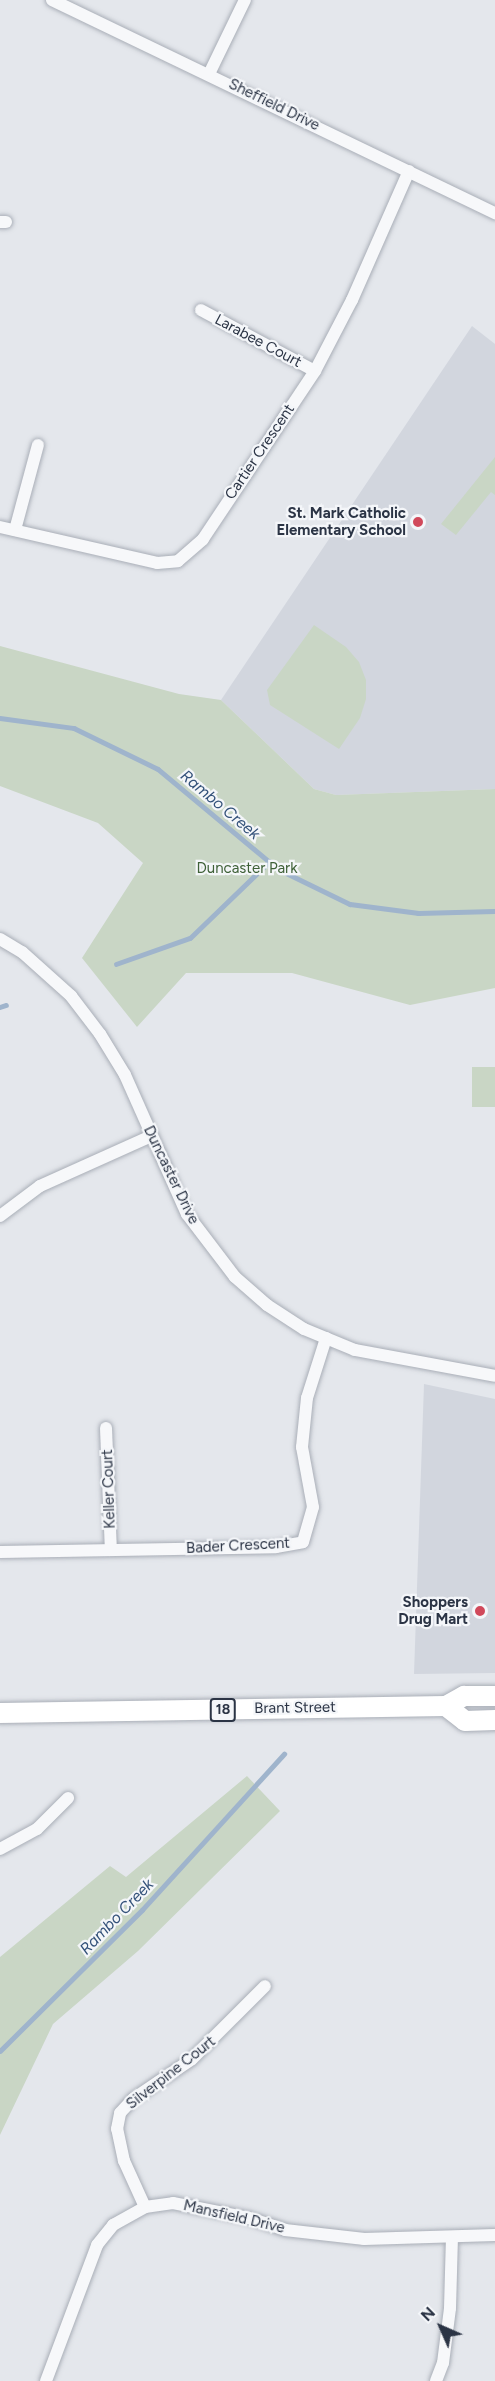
<!DOCTYPE html>
<html>
<head>
<meta charset="utf-8">
<style>
  body { margin:0 }
  #map { position:relative; width:495px; height:2381px; overflow:hidden; background:#e4e7ec; font-family:Figtree,sans-serif }
  div>[style] { position:absolute }
  .built>* { inset:0; background:#d2d6de }
  .green>* { inset:0; background:#c9d6c5 }
  .stream>* { height:4.5px; margin:-2.25px; padding:0 2.25px; transform-origin:2.25px; border-radius:2.25px; background:#9fb4cc }
  .roads { filter:drop-shadow(0 0 2px #a9aeb7) drop-shadow(0 0 2px #a9aeb7) }
  .minor>* { height:12px; margin:-6px; padding:0 6px; transform-origin:6px; border-radius:6px; background:#f7f8fa }
  .primary>* { height:20px; margin:-10px; padding:0 10px; transform-origin:10px; border-radius:10px; background:#fff }
  .dots>* { width:16px; height:16px; translate:-50% -50%; box-sizing:border-box; border:3px solid #f4f6f9; border-radius:50% }
  span { translate:-50% -50%; white-space:nowrap; text-align:center; line-height:1.15; -webkit-text-stroke:4.5px #f4f6f9; paint-order:stroke }
  .shield-label span { padding:2px 4px; background:#f4f6f9; border:2px solid; border-radius:4px; -webkit-text-stroke-width:0 }
  .shield-label { font-size:14px; color:#2b3445; font-weight:700 }
  .street-label { font-size:15px; color:#2b3445 }
  .poi-label { font-size:15px; color:#2b3445; font-weight:700 }
  .right { translate:-100% -50%; text-align:right }
  .park-label { font-size:15px; color:#3f6138 }
  .water-label { font-size:16px; color:#34527a; font-style:italic }
  .north { position:absolute; left:411px; top:2297px; width:60px; height:60px; -webkit-text-stroke:4px #f4f6f9; paint-order:stroke; rotate:315deg; font-size:16px; font-weight:700; line-height:24px; text-align:center; color:#2b3445 }
  .north::after { content:''; display:block; margin:auto; width:21px; height:27px; background:#2b3445; clip-path:polygon(50% 0,100% 100%,50% 72%,0 100%) }
</style>
</head>
<body>
<div id="map">
  <div class="built">
    <div style="clip-path:polygon(472px 326px,495px 344px,495px 789px,336px 795px,314px 789px,221px 700px)"></div>
    <div style="clip-path:polygon(424px 1384px,495px 1399px,495px 1673px,414px 1674px)"></div>
  </div>
  <div class="green">
    <div style="clip-path:polygon(495px 457px,495px 495px,491px 492px,456px 535px,441px 524px)"></div>
    <div style="clip-path:polygon(314px 625px,346px 647px,359px 662px,366px 680px,366px 699px,360px 718px,339px 749px,270px 705px,267px 690px)"></div>
    <div style="clip-path:polygon(0 646px,179px 694px,221px 700px,314px 789px,336px 795px,495px 789px,495px 988px,410px 1005px,292px 973px,186px 973px,137px 1027px,82px 958px,143px 863px,98px 823px,0 786px)"></div>
    <div style="clip-path:polygon(472px 1067px,495px 1067px,495px 1107px,472px 1107px)"></div>
    <div style="clip-path:polygon(247px 1776px,280px 1811px,138px 1951px,53px 2024px,0 2135px,0 1957px,110px 1866px,126px 1877px)"></div>
  </div>
  <div class="stream">
    <div style="left:0;top:718px;width:75px;rotate:7.7deg"></div>
    <div style="left:74px;top:728px;width:93px;rotate:26deg"></div>
    <div style="left:158px;top:769px;width:156px;rotate:39.8deg"></div>
    <div style="left:278px;top:869px;width:80px;rotate:25.9deg"></div>
    <div style="left:350px;top:904px;width:69px;rotate:7.5deg"></div>
    <div style="left:418px;top:913px;width:77px;rotate:-1.5deg"></div>
    <div style="left:116px;top:964px;width:78px;rotate:-19.4deg"></div>
    <div style="left:190px;top:938px;width:110px;rotate:-43.9deg"></div>
    <div style="left:0;top:1007px;width:6px;rotate:-18deg"></div>
    <div style="left:0;top:2051px;width:200px;rotate:-44.8deg"></div>
    <div style="left:142px;top:1910px;width:211px;rotate:-47.7deg"></div>
  </div>
  <div class="roads">
    <div class="minor">
      <div style="left:52px;top:0;width:492px;rotate:25.7deg"></div>
      <div style="left:209px;top:74px;width:82px;rotate:-64.1deg"></div>
      <div style="left:0;top:222px;width:6px"></div>
      <div style="left:201px;top:310px;width:129px;rotate:28.2deg"></div>
      <div style="left:0;top:527px;width:161px;rotate:12.9deg"></div>
      <div style="left:157px;top:563px;width:21px;rotate:-5deg"></div>
      <div style="left:178px;top:561px;width:33px;rotate:-41deg"></div>
      <div style="left:203px;top:539px;width:202px;rotate:-56.3deg"></div>
      <div style="left:315px;top:371px;width:80px;rotate:-62.5deg"></div>
      <div style="left:352px;top:300px;width:141px;rotate:-66.2deg"></div>
      <div style="left:15px;top:530px;width:88px;rotate:-74.9deg"></div>
      <div style="left:0;top:939px;width:26px;rotate:31deg"></div>
      <div style="left:22px;top:952px;width:66px;rotate:41.9deg"></div>
      <div style="left:71px;top:996px;width:48px;rotate:52.7deg"></div>
      <div style="left:100px;top:1034px;width:48px;rotate:58.6deg"></div>
      <div style="left:125px;top:1075px;width:152px;rotate:66deg"></div>
      <div style="left:187px;top:1214px;width:79px;rotate:52.7deg"></div>
      <div style="left:235px;top:1277px;width:43px;rotate:41.2deg"></div>
      <div style="left:267px;top:1305px;width:44px;rotate:33deg"></div>
      <div style="left:304px;top:1329px;width:55px;rotate:22.4deg"></div>
      <div style="left:355px;top:1350px;width:142px;rotate:10.5deg"></div>
      <div style="left:0;top:1216px;width:50px;rotate:-36.9deg"></div>
      <div style="left:40px;top:1186px;width:122px;rotate:-24.2deg"></div>
      <div style="left:106px;top:1428px;width:122px;rotate:87.7deg"></div>
      <div style="left:0;top:1552px;width:276px;rotate:-1deg"></div>
      <div style="left:276px;top:1547px;width:27px;rotate:-10deg"></div>
      <div style="left:303px;top:1542px;width:36px;rotate:-74deg"></div>
      <div style="left:313px;top:1507px;width:61px;rotate:-100.4deg"></div>
      <div style="left:302px;top:1447px;width:49px;rotate:-84.2deg"></div>
      <div style="left:307px;top:1398px;width:63px;rotate:-72.4deg"></div>
      <div style="left:0;top:1849px;width:42px;rotate:-28.4deg"></div>
      <div style="left:37px;top:1829px;width:44px;rotate:-45deg"></div>
      <div style="left:145px;top:2207px;width:51px;rotate:-114.5deg"></div>
      <div style="left:124px;top:2161px;width:33px;rotate:-102deg"></div>
      <div style="left:117px;top:2129px;width:16px;rotate:-79deg"></div>
      <div style="left:120px;top:2113px;width:19px;rotate:-47deg"></div>
      <div style="left:133px;top:2099px;width:71px;rotate:-34.1deg"></div>
      <div style="left:192px;top:2059px;width:103px;rotate:-45deg"></div>
      <div style="left:46px;top:2381px;width:145px;rotate:-69.4deg"></div>
      <div style="left:97px;top:2245px;width:26px;rotate:-51deg"></div>
      <div style="left:113px;top:2225px;width:37px;rotate:-29deg"></div>
      <div style="left:145px;top:2207px;width:28px;rotate:-8deg"></div>
      <div style="left:173px;top:2203px;width:77px;rotate:11.2deg"></div>
      <div style="left:249px;top:2218px;width:38px;rotate:18deg"></div>
      <div style="left:285px;top:2230px;width:80px;rotate:6.5deg"></div>
      <div style="left:364px;top:2239px;width:131px;rotate:-1.7deg"></div>
      <div style="left:436px;top:2381px;width:19px;rotate:-69deg"></div>
      <div style="left:443px;top:2363px;width:55px;rotate:-82.7deg"></div>
      <div style="left:450px;top:2308px;width:70px;rotate:-88.4deg"></div>
    </div>
    <div class="primary">
      <div style="left:446px;top:1706px;width:24px;rotate:38deg"></div>
      <div style="left:465px;top:1721px;width:30px;rotate:-2deg"></div>
      <div style="left:0;top:1713px;width:446px;rotate:-0.9deg"></div>
      <div style="left:446px;top:1706px;width:21px;rotate:-29deg"></div>
      <div style="left:464px;top:1696px;width:31px"></div>
    </div>
  </div>
  <div class="dots">
    <div style="left:418px;top:522px;background:#d1495b"></div>
    <div style="left:480px;top:1611px;background:#d1495b"></div>
  </div>
  <div class="shield-label">
    <span style="left:223px;top:1710px">18</span>
  </div>
  <div class="street-label">
    <span style="left:274px;top:105px;rotate:26deg">Sheffield Drive</span>
    <span style="left:258px;top:341px;rotate:28deg">Larabee Court</span>
    <span style="left:260px;top:452px;rotate:-56deg">Cartier Crescent</span>
    <span style="left:171px;top:1175px;rotate:64deg">Duncaster Drive</span>
    <span style="left:109px;top:1489px;rotate:-92deg">Keller Court</span>
    <span style="left:238px;top:1546px;rotate:-3deg">Bader Crescent</span>
    <span style="left:295px;top:1708px;rotate:-1deg">Brant Street</span>
    <span style="left:171px;top:2073px;rotate:-38deg">Silverpine Court</span>
    <span style="left:234px;top:2217px;rotate:13deg">Mansfield Drive</span>
  </div>
  <div class="poi-label">
    <span class="right" style="left:406px;top:522px">St. Mark Catholic<br>Elementary School</span>
    <span class="right" style="left:468px;top:1611px">Shoppers<br>Drug Mart</span>
  </div>
  <div class="park-label">
    <span style="left:247px;top:869px">Duncaster Park</span>
  </div>
  <div class="water-label">
    <span style="left:220px;top:805px;rotate:40deg">Rambo Creek</span>
    <span style="left:117px;top:1917px;rotate:-46deg">Rambo Creek</span>
  </div>
  <div class="north">N</div>
</div>
</body>
</html>
